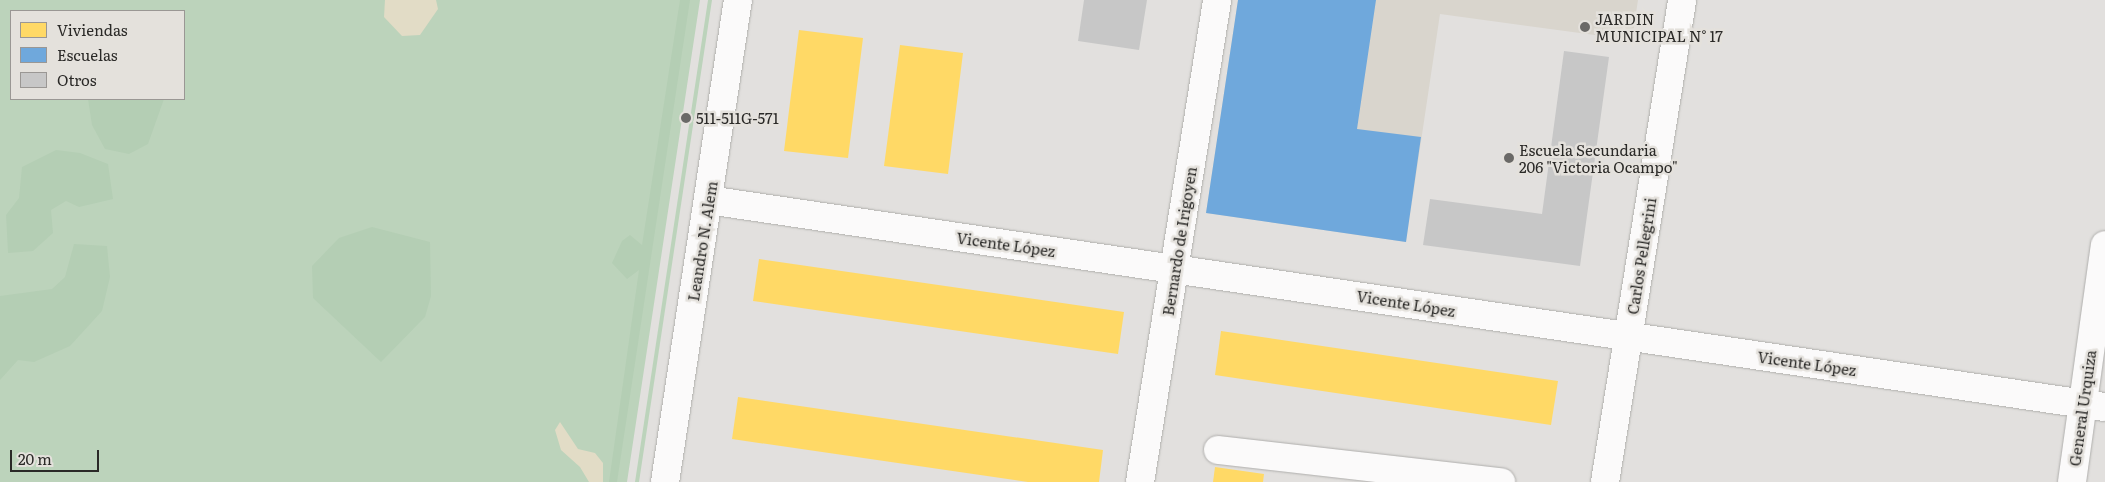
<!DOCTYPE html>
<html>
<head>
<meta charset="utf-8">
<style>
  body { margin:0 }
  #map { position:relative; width:2105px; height:482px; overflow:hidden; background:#e2e0de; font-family:Literata,serif }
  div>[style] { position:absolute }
  .built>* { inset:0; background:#d9d5cd }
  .green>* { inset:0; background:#bcd3bb }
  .forest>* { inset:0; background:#b4ceb4 }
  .sand>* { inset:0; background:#e2dcc6 }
  .homes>* { inset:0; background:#ffd966 }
  .schools>* { inset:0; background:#6fa8dc }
  .building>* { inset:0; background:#c7c7c7 }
  .roads { filter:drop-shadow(0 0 1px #afaeac) drop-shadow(0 0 1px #afaeac) }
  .minor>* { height:28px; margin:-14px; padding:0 14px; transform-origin:14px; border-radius:14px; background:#fbfafa }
  .major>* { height:28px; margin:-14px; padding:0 14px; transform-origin:14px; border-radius:14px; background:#fbfafa }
  .dots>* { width:14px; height:14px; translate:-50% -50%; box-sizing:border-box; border:2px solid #e4e1dc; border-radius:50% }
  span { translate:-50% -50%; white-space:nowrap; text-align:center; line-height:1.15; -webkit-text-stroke:5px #e4e1dc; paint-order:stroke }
  .poi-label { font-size:15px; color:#2a2927 }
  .left { translate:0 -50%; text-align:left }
  .street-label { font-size:15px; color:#2a2927 }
  .legend { position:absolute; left:10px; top:10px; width:175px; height:90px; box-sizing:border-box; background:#e4e1dc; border:1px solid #9a9794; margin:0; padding:6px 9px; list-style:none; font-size:15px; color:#2a2927 }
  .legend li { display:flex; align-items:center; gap:10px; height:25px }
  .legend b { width:25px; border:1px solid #9a9794 }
  .scale { position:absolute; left:10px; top:450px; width:89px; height:22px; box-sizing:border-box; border:2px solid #2a2927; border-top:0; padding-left:6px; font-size:15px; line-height:18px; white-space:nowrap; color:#2a2927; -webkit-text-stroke:4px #e4e1dc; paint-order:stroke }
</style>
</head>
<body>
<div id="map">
  <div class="built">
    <div style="clip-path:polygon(1238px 0,1638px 0,1632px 40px,1440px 14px,1406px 242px,1206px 213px)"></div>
  </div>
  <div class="green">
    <div style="clip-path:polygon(evenodd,0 0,700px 0,627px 482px,0 482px,0 0,11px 11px,184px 11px,184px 99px,11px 99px,11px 11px)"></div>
    <div style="clip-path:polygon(708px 0,712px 0,639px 482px,635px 482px)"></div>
  </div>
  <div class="forest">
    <div style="clip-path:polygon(680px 0,690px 0,617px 482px,609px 482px,639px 270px,627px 279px,612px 263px,622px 241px,630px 235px,642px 245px)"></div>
    <div style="clip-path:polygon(88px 99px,164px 99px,148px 144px,129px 154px,105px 149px,92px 125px)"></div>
    <div style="clip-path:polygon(56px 150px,80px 153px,108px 164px,113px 199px,79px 207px,66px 201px,51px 210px,53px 233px,33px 251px,8px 253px,6px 215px,19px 198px,22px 167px)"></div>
    <div style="clip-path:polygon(372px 227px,430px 242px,431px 296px,425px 317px,381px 362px,313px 298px,312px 266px,339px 238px)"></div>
    <div style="clip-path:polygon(74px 244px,107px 246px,110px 277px,102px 311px,70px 346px,34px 362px,18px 360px,0 380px,0 296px,52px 289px,65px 277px)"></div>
  </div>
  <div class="sand">
    <div style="clip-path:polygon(385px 0,436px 0,438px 9px,420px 35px,402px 36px,384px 17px)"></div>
    <div style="clip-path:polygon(560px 422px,578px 449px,595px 453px,603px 463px,603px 482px,589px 482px,580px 467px,561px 450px,555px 430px)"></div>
  </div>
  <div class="homes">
    <div style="clip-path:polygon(799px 30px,863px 38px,848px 158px,784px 151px)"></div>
    <div style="clip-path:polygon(900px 45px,963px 53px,948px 174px,884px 166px)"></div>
    <div style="clip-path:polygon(759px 259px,1124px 312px,1118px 354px,753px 301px)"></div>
    <div style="clip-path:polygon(1221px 331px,1558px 381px,1551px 425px,1215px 375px)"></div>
    <div style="clip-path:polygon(738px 397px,1103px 450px,1099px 482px,1028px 482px,732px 439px)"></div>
    <div style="clip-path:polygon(1215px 467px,1264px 474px,1263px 482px,1213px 482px)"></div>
  </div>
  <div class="schools">
    <div style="clip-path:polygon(1238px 0,1376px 0,1357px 129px,1421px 137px,1406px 242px,1206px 213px)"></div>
  </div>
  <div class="building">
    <div style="clip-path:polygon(1084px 0,1147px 0,1139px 50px,1078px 41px)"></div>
    <div style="clip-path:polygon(1564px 51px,1609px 57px,1580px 266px,1423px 245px,1430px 199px,1542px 214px)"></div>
  </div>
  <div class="roads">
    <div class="minor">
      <div style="left:708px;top:200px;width:1412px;rotate:8.43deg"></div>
      <div style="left:1218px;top:450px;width:285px;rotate:6.5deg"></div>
      <div style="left:1140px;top:482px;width:488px;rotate:-80.9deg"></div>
      <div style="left:1605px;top:482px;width:488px;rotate:-80.9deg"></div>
      <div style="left:2072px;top:482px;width:239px;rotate:-82.1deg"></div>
    </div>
    <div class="major">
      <div style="left:665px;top:482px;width:487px;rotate:-81.4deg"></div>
    </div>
  </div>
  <div class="dots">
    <div style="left:1585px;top:27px;background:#6a6967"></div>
    <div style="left:686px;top:118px;background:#6a6967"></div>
    <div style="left:1509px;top:158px;background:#6a6967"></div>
  </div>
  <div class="poi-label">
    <span class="left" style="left:1595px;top:27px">JARDIN<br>MUNICIPAL N° 17</span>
    <span class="left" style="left:696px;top:118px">511-511G-571</span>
    <span class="left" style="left:1519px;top:158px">Escuela Secundaria<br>206 "Victoria Ocampo"</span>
  </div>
  <div class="street-label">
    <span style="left:702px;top:241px;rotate:-81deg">Leandro N. Alem</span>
    <span style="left:1179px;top:241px;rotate:-81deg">Bernardo de Irigoyen</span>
    <span style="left:1006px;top:244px;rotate:8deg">Vicente López</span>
    <span style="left:1641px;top:256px;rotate:-81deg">Carlos Pellegrini</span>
    <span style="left:1406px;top:303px;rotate:9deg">Vicente López</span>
    <span style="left:1807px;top:363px;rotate:8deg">Vicente López</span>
    <span style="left:2082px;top:408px;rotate:-82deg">General Urquiza</span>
  </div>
  <ul class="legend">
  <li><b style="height:14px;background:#ffd966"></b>Viviendas</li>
  <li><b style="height:14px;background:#6fa8dc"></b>Escuelas</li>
  <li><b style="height:14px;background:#c7c7c7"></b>Otros</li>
  </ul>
  <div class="scale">20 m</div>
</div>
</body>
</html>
